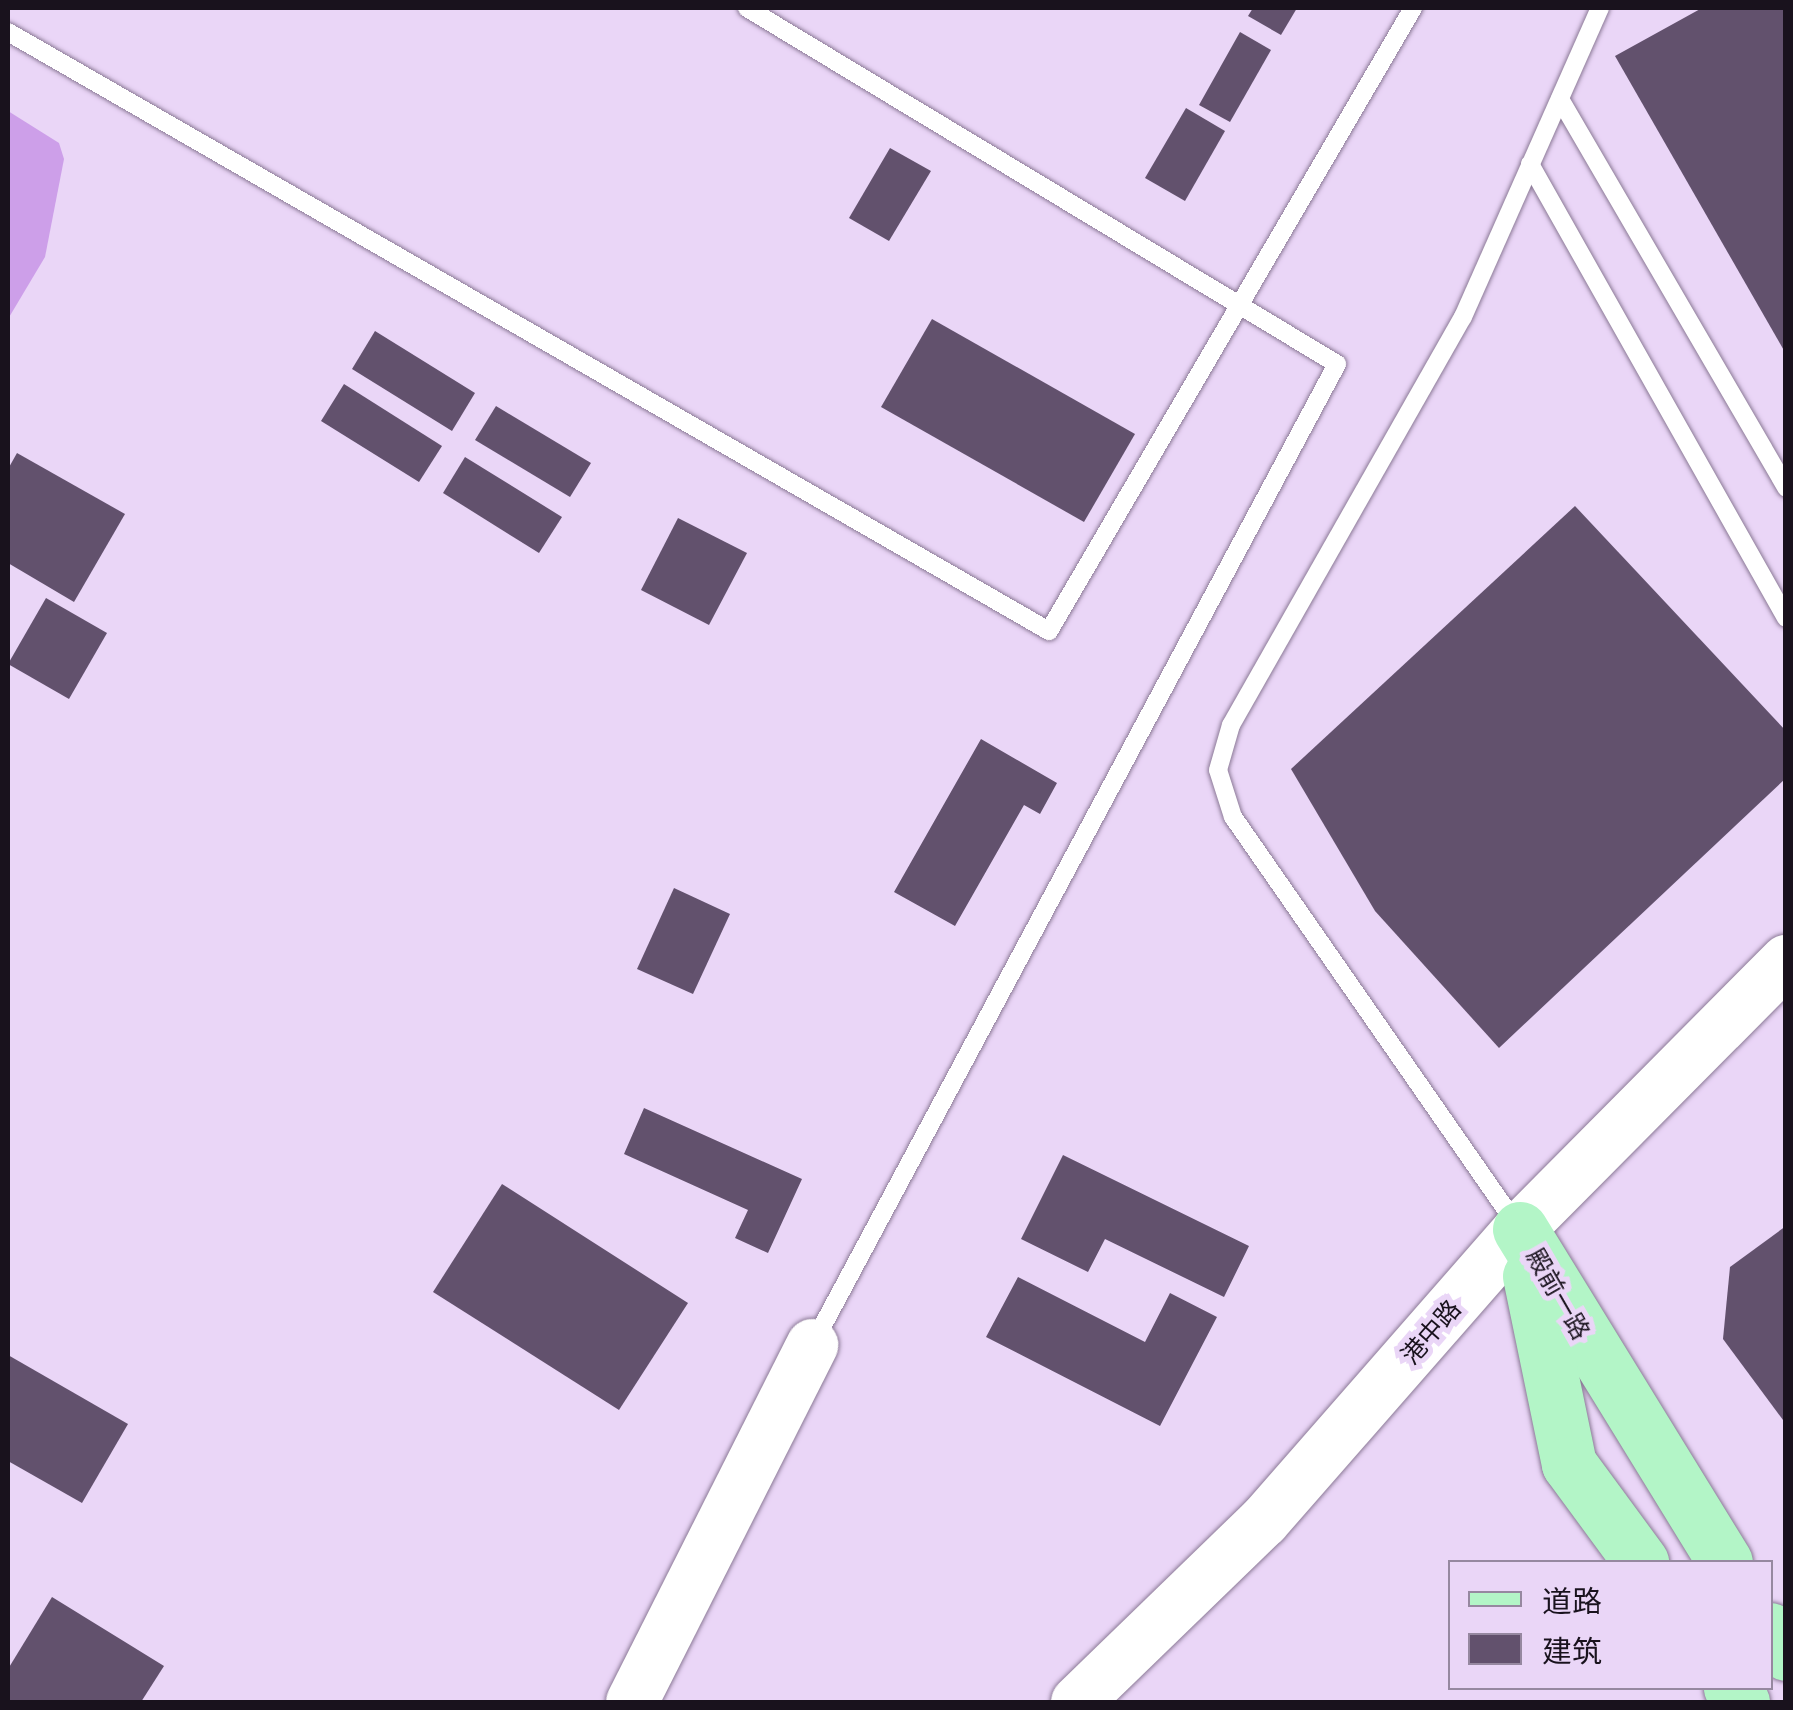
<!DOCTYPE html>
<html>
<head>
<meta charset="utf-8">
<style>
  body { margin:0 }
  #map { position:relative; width:1793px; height:1710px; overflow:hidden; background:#ead6f7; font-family:"PT Sans Narrow","Noto Sans SC",sans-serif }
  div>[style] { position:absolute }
  .water>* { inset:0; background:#cd9fe9 }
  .building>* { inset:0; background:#62516d }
  .roads { filter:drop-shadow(0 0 2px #8b7996) drop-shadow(0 0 2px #8b7996) }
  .lane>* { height:18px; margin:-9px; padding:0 9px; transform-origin:9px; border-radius:9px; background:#fff }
  .secondary>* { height:52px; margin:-26px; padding:0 26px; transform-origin:26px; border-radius:26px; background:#fff }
  .primary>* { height:55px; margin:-27.5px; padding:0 27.5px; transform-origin:27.5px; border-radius:27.5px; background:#b3f5c7 }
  span { translate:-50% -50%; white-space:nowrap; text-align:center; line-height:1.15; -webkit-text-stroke:10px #ead6f7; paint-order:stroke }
  .street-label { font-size:25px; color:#19121d }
  .frame { position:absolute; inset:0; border:10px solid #19121d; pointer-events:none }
  .legend { position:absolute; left:1448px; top:1560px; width:325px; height:130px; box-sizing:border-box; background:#ead6f7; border:2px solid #9688a0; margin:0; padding:12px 18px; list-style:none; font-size:30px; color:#19121d }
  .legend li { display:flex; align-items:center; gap:20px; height:50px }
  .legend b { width:50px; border:2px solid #9688a0 }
</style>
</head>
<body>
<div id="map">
  <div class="water">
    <div style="clip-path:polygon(8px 111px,59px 143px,64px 159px,45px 257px,8px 319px)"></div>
  </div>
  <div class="building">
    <div style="clip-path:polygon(1253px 8px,1297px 8px,1281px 35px,1248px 16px)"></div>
    <div style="clip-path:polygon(1702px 8px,1786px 8px,1786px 354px,1615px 56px)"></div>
    <div style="clip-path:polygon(1240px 32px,1271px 50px,1230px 122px,1199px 105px)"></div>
    <div style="clip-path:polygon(1186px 108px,1225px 131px,1185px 201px,1145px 178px)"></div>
    <div style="clip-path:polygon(890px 148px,931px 171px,889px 241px,849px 218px)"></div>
    <div style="clip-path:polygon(932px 319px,1135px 434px,1084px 522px,881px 407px)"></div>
    <div style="clip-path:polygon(375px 331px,475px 393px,452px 431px,352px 369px)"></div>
    <div style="clip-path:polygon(344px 384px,442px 446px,419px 482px,321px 421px)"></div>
    <div style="clip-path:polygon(496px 406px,591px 463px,570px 497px,475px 440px)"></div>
    <div style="clip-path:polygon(17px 453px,125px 514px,74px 602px,8px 563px,8px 469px)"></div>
    <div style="clip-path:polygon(465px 457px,562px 517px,539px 553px,443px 493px)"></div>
    <div style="clip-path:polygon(1575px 506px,1786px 731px,1786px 778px,1499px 1048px,1375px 911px,1291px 769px)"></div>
    <div style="clip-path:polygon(678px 518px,747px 553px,709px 625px,641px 590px)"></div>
    <div style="clip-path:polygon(46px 598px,107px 633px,69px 699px,8px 664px)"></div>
    <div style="clip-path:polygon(981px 739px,1057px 783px,1040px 814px,1024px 805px,955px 926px,894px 892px)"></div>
    <div style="clip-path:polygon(674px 888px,730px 914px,693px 994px,637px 969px)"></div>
    <div style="clip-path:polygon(644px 1108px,802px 1179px,768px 1253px,735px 1238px,748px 1210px,624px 1154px)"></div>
    <div style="clip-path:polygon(1063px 1155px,1249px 1246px,1224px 1297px,1105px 1239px,1088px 1272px,1021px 1239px)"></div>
    <div style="clip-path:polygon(502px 1184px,688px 1303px,619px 1410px,433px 1292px)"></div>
    <div style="clip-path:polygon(1786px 1226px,1786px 1424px,1723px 1339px,1730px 1267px)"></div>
    <div style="clip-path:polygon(1018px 1277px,1145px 1342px,1170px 1293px,1217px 1317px,1160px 1426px,986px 1337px)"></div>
    <div style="clip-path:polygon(8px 1355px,128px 1424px,82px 1503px,8px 1461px)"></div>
    <div style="clip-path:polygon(52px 1597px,164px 1666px,141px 1702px,8px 1702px,8px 1669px)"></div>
  </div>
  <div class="roads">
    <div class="lane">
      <div style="left:747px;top:8px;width:689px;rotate:31.11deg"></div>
      <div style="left:1337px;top:364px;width:1107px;rotate:118.14deg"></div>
      <div style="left:8px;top:32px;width:1201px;rotate:29.92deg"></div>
      <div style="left:1049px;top:631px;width:722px;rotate:-59.7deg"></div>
      <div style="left:1560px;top:99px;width:450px;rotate:59.8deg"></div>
      <div style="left:1530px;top:164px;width:521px;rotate:60.58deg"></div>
      <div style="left:1516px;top:1224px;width:496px;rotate:-124.8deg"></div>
      <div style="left:1233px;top:817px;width:49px;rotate:-107.7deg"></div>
      <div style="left:1218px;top:770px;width:47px;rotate:-73.9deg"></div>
      <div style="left:1231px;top:725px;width:469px;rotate:-60.4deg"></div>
      <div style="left:1463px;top:317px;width:338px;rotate:-66.1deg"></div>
    </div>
    <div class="secondary">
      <div style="left:632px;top:1702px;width:400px;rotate:-63.2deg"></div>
      <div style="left:1077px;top:1702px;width:260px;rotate:-44.1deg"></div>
      <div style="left:1264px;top:1521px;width:388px;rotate:-48.8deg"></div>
      <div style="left:1520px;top:1229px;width:378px;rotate:-45.2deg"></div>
    </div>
    <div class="primary">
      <div style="left:1520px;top:1229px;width:391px;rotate:58.4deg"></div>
      <div style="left:1530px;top:1276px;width:192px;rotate:78.3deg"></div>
      <div style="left:1569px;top:1464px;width:122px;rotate:53.7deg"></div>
      <div style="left:1770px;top:1630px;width:28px;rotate:55deg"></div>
      <div style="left:1731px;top:1688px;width:18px;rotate:52deg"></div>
    </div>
  </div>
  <div class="street-label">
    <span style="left:1558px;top:1294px;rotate:60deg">殿前一路</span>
    <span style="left:1431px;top:1332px;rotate:-49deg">港中路</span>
  </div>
  <div class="frame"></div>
  <ul class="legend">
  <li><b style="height:12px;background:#b3f5c7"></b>道路</li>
  <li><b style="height:28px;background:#62516d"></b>建筑</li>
  </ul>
</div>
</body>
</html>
